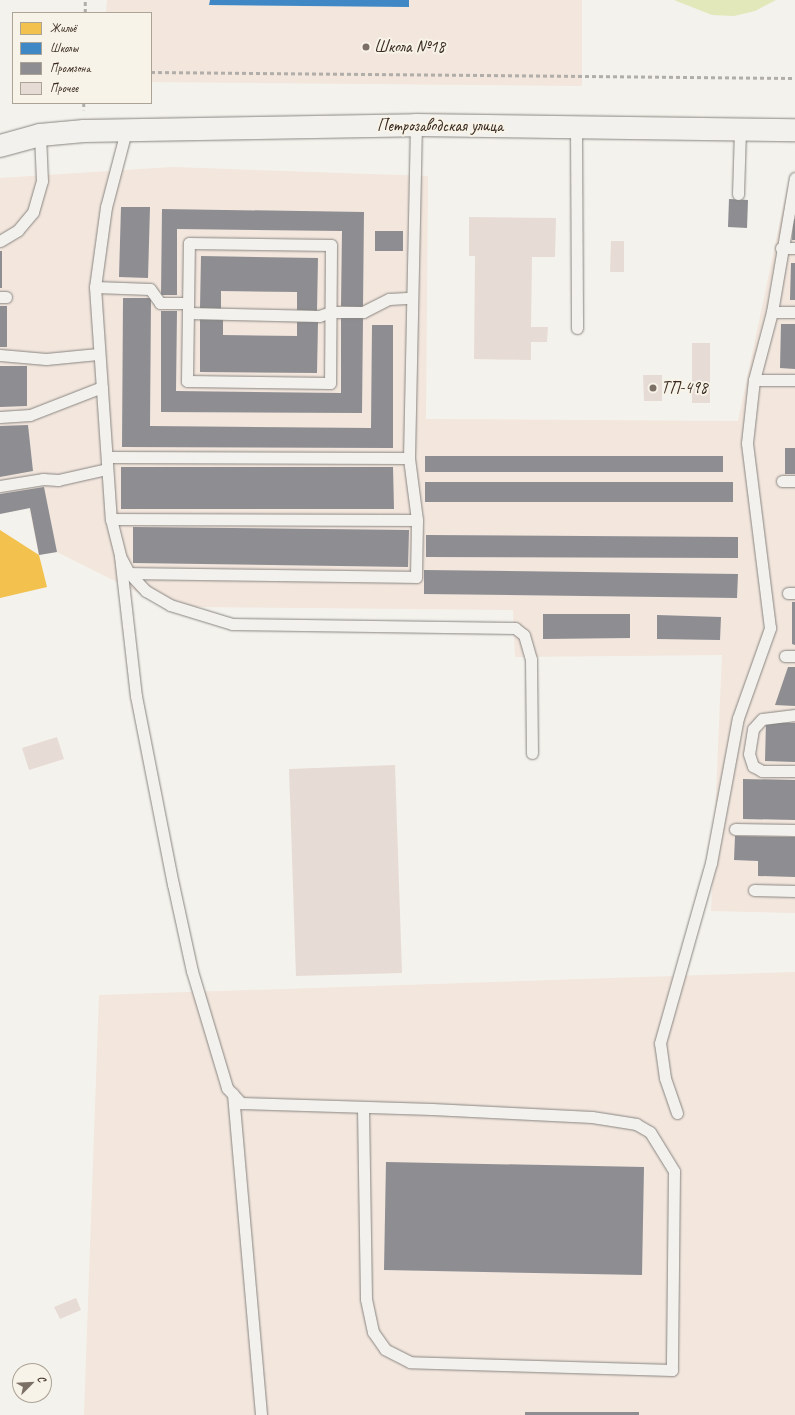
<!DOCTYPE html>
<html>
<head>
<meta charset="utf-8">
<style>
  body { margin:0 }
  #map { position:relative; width:795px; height:1415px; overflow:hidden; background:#f4f2ec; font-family:Caveat,sans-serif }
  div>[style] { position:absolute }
  .built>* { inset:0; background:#f2e6dd }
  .green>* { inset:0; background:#e2e8ba }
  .homes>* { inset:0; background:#f2c14e }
  .schools>* { inset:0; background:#3f88c5 }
  .industry>* { inset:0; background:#8d8d92 }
  .building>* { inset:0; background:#e7dbd5 }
  .path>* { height:2.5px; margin-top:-1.25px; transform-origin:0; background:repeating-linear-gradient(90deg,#b1aeaa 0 4px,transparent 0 7px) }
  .roads { filter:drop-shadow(0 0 1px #898580) drop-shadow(0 0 1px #898580) }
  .service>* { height:11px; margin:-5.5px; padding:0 5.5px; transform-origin:5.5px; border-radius:5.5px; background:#f2f1ed }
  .minor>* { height:22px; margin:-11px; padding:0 11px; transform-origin:11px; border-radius:11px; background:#f2f1ed }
  .dots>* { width:11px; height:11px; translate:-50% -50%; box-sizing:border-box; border:2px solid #f7f3e8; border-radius:50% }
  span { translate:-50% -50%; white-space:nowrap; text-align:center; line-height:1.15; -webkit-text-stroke:4px #f7f3e8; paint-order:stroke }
  .poi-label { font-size:17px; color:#3b2a1e }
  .left { translate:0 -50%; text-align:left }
  .street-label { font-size:17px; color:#3b2a1e }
  .legend { position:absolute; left:12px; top:12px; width:140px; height:92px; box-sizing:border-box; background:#f7f3e8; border:1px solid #aca397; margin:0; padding:5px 7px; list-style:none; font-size:12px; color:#3b2a1e }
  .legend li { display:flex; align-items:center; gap:8px; height:20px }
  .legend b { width:20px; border:1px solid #aca397 }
  .north { position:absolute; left:12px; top:1363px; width:40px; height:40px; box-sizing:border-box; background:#f7f3e8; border:1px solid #aca397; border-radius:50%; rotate:66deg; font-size:11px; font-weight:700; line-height:16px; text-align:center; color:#3b2a1e }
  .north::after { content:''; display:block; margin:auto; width:14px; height:18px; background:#7c7066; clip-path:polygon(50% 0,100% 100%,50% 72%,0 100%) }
</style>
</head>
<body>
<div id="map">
  <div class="built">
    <div style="clip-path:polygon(107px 0,582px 0,582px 86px,151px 82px,151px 13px,106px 13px)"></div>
    <div style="clip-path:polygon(172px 167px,428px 176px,426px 419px,738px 421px,787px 188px,795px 189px,795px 913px,711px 911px,722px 655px,515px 657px,513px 610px,196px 607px,151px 599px,57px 552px,39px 555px,29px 508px,0 514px,0 178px)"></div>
    <div style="clip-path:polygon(795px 972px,795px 1415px,84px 1415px,99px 995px)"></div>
  </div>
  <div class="green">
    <div style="clip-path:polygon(674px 0,776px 0,755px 11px,734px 16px,712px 15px)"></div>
  </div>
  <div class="homes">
    <div style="clip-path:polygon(0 530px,39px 555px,47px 587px,0 598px)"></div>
  </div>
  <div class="schools">
    <div style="clip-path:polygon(210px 0,409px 0,409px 7px,209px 5px)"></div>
  </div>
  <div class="industry">
    <div style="clip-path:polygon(729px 199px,748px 200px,747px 228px,728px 227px)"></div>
    <div style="clip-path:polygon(121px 207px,150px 207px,148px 278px,119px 277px)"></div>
    <div style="clip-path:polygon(162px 209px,364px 212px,363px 307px,341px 306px,342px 231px,177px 229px,177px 295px,161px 295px)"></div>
    <div style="clip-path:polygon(793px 219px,795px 219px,795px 240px,792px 240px)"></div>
    <div style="clip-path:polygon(375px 231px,403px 231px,403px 251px,375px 251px)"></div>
    <div style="clip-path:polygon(0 251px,2px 251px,2px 288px,0 288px)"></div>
    <div style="clip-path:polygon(201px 256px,318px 258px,317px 311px,297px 310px,297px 292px,221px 291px,221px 309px,200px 308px)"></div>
    <div style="clip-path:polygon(791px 263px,795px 263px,795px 300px,790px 300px)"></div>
    <div style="clip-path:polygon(123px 298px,151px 298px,150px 426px,371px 428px,372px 325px,393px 325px,393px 448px,122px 447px)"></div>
    <div style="clip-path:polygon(0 306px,7px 306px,7px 347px,0 347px)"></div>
    <div style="clip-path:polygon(161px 311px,177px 311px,176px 391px,341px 393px,341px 318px,363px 318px,362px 413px,161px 412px)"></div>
    <div style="clip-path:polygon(200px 318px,223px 318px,223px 335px,297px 336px,297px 322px,318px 322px,317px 373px,200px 372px)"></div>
    <div style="clip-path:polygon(781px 324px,795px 324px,795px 369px,780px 368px)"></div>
    <div style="clip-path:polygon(0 366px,27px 366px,27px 406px,0 407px)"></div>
    <div style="clip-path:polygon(28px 425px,33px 471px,0 477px,0 426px)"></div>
    <div style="clip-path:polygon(785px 448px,795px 448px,795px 474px,785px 474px)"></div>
    <div style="clip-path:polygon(425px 456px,723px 456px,723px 472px,425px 472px)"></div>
    <div style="clip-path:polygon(121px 467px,393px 467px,394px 509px,121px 509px)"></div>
    <div style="clip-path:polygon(425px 482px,733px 482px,733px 502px,425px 502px)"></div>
    <div style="clip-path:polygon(44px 487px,57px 552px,39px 555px,30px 508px,0 514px,0 494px)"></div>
    <div style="clip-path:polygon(133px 527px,409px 530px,408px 567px,133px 563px)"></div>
    <div style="clip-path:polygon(426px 535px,738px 537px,738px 558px,426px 557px)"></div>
    <div style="clip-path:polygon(424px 570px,738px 574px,737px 598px,424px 594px)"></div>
    <div style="clip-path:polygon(792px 602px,795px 602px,795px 645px,792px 644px)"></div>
    <div style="clip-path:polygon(543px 614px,630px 614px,630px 638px,543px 639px)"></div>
    <div style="clip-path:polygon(657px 615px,721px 617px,720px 640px,657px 639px)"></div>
    <div style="clip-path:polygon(788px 667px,795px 667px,795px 706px,775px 705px)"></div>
    <div style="clip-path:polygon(766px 722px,795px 723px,795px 762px,765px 761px)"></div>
    <div style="clip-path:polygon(743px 779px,795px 780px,795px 820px,743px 819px)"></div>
    <div style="clip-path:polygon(735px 836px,795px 837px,795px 877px,758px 876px,758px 861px,734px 860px)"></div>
    <div style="clip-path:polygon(386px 1162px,644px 1167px,642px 1275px,384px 1270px)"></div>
    <div style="clip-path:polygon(525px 1412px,639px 1412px,639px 1415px,525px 1415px)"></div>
  </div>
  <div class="building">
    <div style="clip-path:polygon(469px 217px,556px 218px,555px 257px,532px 257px,531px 327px,548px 327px,547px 342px,531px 342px,531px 360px,474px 359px,475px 256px,469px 256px)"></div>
    <div style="clip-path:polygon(611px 241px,624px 241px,624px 272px,610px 272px)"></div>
    <div style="clip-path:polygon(692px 343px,710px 343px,710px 403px,692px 403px)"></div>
    <div style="clip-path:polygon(643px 375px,662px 375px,662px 401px,644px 401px)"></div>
    <div style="clip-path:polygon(57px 737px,64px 759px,29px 770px,22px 748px)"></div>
    <div style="clip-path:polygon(395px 765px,402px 973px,296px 976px,289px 769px)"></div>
    <div style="clip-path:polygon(76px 1298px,81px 1310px,60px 1319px,54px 1307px)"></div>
  </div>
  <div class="path">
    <div style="left:85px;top:13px;width:13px;rotate:-90deg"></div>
    <div style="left:151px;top:72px;width:644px;rotate:0.53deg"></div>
    <div style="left:84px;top:103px;width:7px;rotate:90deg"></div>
  </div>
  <div class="roads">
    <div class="service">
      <div style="left:576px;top:128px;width:200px;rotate:89.7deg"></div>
      <div style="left:126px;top:131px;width:79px;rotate:104.7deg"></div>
      <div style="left:106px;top:207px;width:81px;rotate:97.8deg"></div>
      <div style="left:95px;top:287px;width:233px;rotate:86.1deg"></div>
      <div style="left:111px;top:519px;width:38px;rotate:76deg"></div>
      <div style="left:120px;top:556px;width:19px;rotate:62deg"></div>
      <div style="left:129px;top:573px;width:287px;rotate:0.8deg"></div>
      <div style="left:416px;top:577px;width:57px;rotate:-89deg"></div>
      <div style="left:417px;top:520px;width:63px;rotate:-97.4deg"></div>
      <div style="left:409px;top:458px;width:333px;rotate:-88.8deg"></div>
      <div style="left:738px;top:194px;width:64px;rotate:-88.2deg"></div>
      <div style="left:0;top:241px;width:21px;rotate:-31deg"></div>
      <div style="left:18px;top:230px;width:23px;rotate:-50deg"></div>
      <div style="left:33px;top:212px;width:32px;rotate:-74deg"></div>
      <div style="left:42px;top:181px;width:46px;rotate:-92.5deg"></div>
      <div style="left:189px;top:243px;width:142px;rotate:0.8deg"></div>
      <div style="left:331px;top:245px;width:138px;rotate:90.4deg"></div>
      <div style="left:330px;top:383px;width:143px;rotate:-179.2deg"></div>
      <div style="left:187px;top:381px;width:138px;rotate:-89.2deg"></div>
      <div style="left:781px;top:248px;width:14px"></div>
      <div style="left:95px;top:287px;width:55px;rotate:2.1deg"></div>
      <div style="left:150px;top:289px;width:17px;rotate:54deg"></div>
      <div style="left:160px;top:303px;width:28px"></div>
      <div style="left:0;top:297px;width:6px"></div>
      <div style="left:772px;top:312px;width:23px"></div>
      <div style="left:188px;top:313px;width:131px;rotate:1.3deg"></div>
      <div style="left:319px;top:316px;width:13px;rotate:-18deg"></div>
      <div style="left:331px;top:312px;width:32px"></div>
      <div style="left:363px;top:312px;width:29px;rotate:-27deg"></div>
      <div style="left:389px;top:299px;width:22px;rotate:-3deg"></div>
      <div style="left:0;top:355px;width:46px;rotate:5deg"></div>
      <div style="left:46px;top:359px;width:52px;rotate:-5.5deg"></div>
      <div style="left:754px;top:380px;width:41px"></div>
      <div style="left:0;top:417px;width:30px;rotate:-4deg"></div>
      <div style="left:30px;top:415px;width:77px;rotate:-21.3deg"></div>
      <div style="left:107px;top:457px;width:302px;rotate:0.2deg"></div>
      <div style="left:782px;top:481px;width:13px"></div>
      <div style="left:0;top:486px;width:44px;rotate:-9.2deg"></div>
      <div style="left:43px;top:479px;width:15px;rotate:4deg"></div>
      <div style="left:58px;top:480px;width:50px;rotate:-12.7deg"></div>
      <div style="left:111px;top:519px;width:306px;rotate:0.2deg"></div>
      <div style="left:120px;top:556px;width:141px;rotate:83.5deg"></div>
      <div style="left:136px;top:696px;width:192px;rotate:78.9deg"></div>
      <div style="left:173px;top:884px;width:89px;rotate:77.7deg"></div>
      <div style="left:192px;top:971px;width:122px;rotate:73.3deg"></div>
      <div style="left:227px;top:1088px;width:21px;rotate:47deg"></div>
      <div style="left:241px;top:1103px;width:191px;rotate:1.8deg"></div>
      <div style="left:432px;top:1109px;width:160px;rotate:2.9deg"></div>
      <div style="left:592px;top:1117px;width:45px;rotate:9deg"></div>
      <div style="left:636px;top:1124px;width:16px;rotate:30deg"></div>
      <div style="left:650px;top:1132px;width:46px;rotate:58.4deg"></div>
      <div style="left:674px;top:1171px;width:199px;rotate:90.6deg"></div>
      <div style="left:672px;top:1370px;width:262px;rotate:-178.3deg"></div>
      <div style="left:410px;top:1362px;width:28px;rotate:-153deg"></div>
      <div style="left:385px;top:1349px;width:21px;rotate:-125deg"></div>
      <div style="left:373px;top:1332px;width:34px;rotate:-102deg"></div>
      <div style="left:366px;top:1299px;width:192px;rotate:-90.9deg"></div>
      <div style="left:129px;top:573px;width:25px;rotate:47deg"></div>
      <div style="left:146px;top:591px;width:28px;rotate:30deg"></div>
      <div style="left:170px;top:605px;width:65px;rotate:17deg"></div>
      <div style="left:232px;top:624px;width:283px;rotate:0.8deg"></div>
      <div style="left:515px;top:628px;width:11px;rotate:38deg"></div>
      <div style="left:524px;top:635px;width:25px;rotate:74deg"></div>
      <div style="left:531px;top:659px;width:94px;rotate:89.4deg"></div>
      <div style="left:788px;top:593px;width:7px"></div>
      <div style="left:785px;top:656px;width:10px"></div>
      <div style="left:795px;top:715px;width:33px;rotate:173deg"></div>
      <div style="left:762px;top:719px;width:13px;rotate:132deg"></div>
      <div style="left:753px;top:729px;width:25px;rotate:99deg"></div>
      <div style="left:749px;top:754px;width:13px;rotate:72deg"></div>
      <div style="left:753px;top:766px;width:10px;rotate:29deg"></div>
      <div style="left:762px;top:771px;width:33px"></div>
      <div style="left:735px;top:829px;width:60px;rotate:1deg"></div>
      <div style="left:754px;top:890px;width:41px;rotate:1.4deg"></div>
      <div style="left:233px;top:1094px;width:322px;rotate:85deg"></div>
      <div style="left:677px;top:1113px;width:37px;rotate:-109deg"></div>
      <div style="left:665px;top:1078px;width:35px;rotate:-98deg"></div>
      <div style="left:660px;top:1043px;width:187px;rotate:-74.2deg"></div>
      <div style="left:711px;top:863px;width:147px;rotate:-79.5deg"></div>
      <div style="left:738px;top:718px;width:96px;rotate:-70.4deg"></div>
      <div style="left:770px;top:628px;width:186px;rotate:-97.1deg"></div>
      <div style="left:747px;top:443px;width:63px;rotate:-83.7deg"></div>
      <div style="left:754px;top:380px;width:70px;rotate:-75.2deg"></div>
      <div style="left:772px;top:312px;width:136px;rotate:-80.3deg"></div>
    </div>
    <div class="minor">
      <div style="left:0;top:146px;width:41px;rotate:-15.4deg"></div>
      <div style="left:40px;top:135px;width:44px;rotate:-5.2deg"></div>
      <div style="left:84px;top:131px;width:332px;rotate:-1deg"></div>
      <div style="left:416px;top:125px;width:379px;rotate:0.8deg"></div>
    </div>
  </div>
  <div class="dots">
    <div style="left:366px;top:47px;background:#7c7066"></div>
    <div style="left:653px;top:388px;background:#7c7066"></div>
  </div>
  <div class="poi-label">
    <span class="left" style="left:374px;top:47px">Школа №18</span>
    <span class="left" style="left:661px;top:388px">ТП-498</span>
  </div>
  <div class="street-label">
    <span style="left:440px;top:126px">Петрозаводская улица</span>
  </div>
  <ul class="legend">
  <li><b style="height:11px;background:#f2c14e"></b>Жильё</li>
  <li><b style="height:11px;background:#3f88c5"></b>Школы</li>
  <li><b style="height:11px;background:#8d8d92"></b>Промзона</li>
  <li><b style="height:11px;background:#e7dbd5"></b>Прочее</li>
  </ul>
  <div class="north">С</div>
</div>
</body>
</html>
